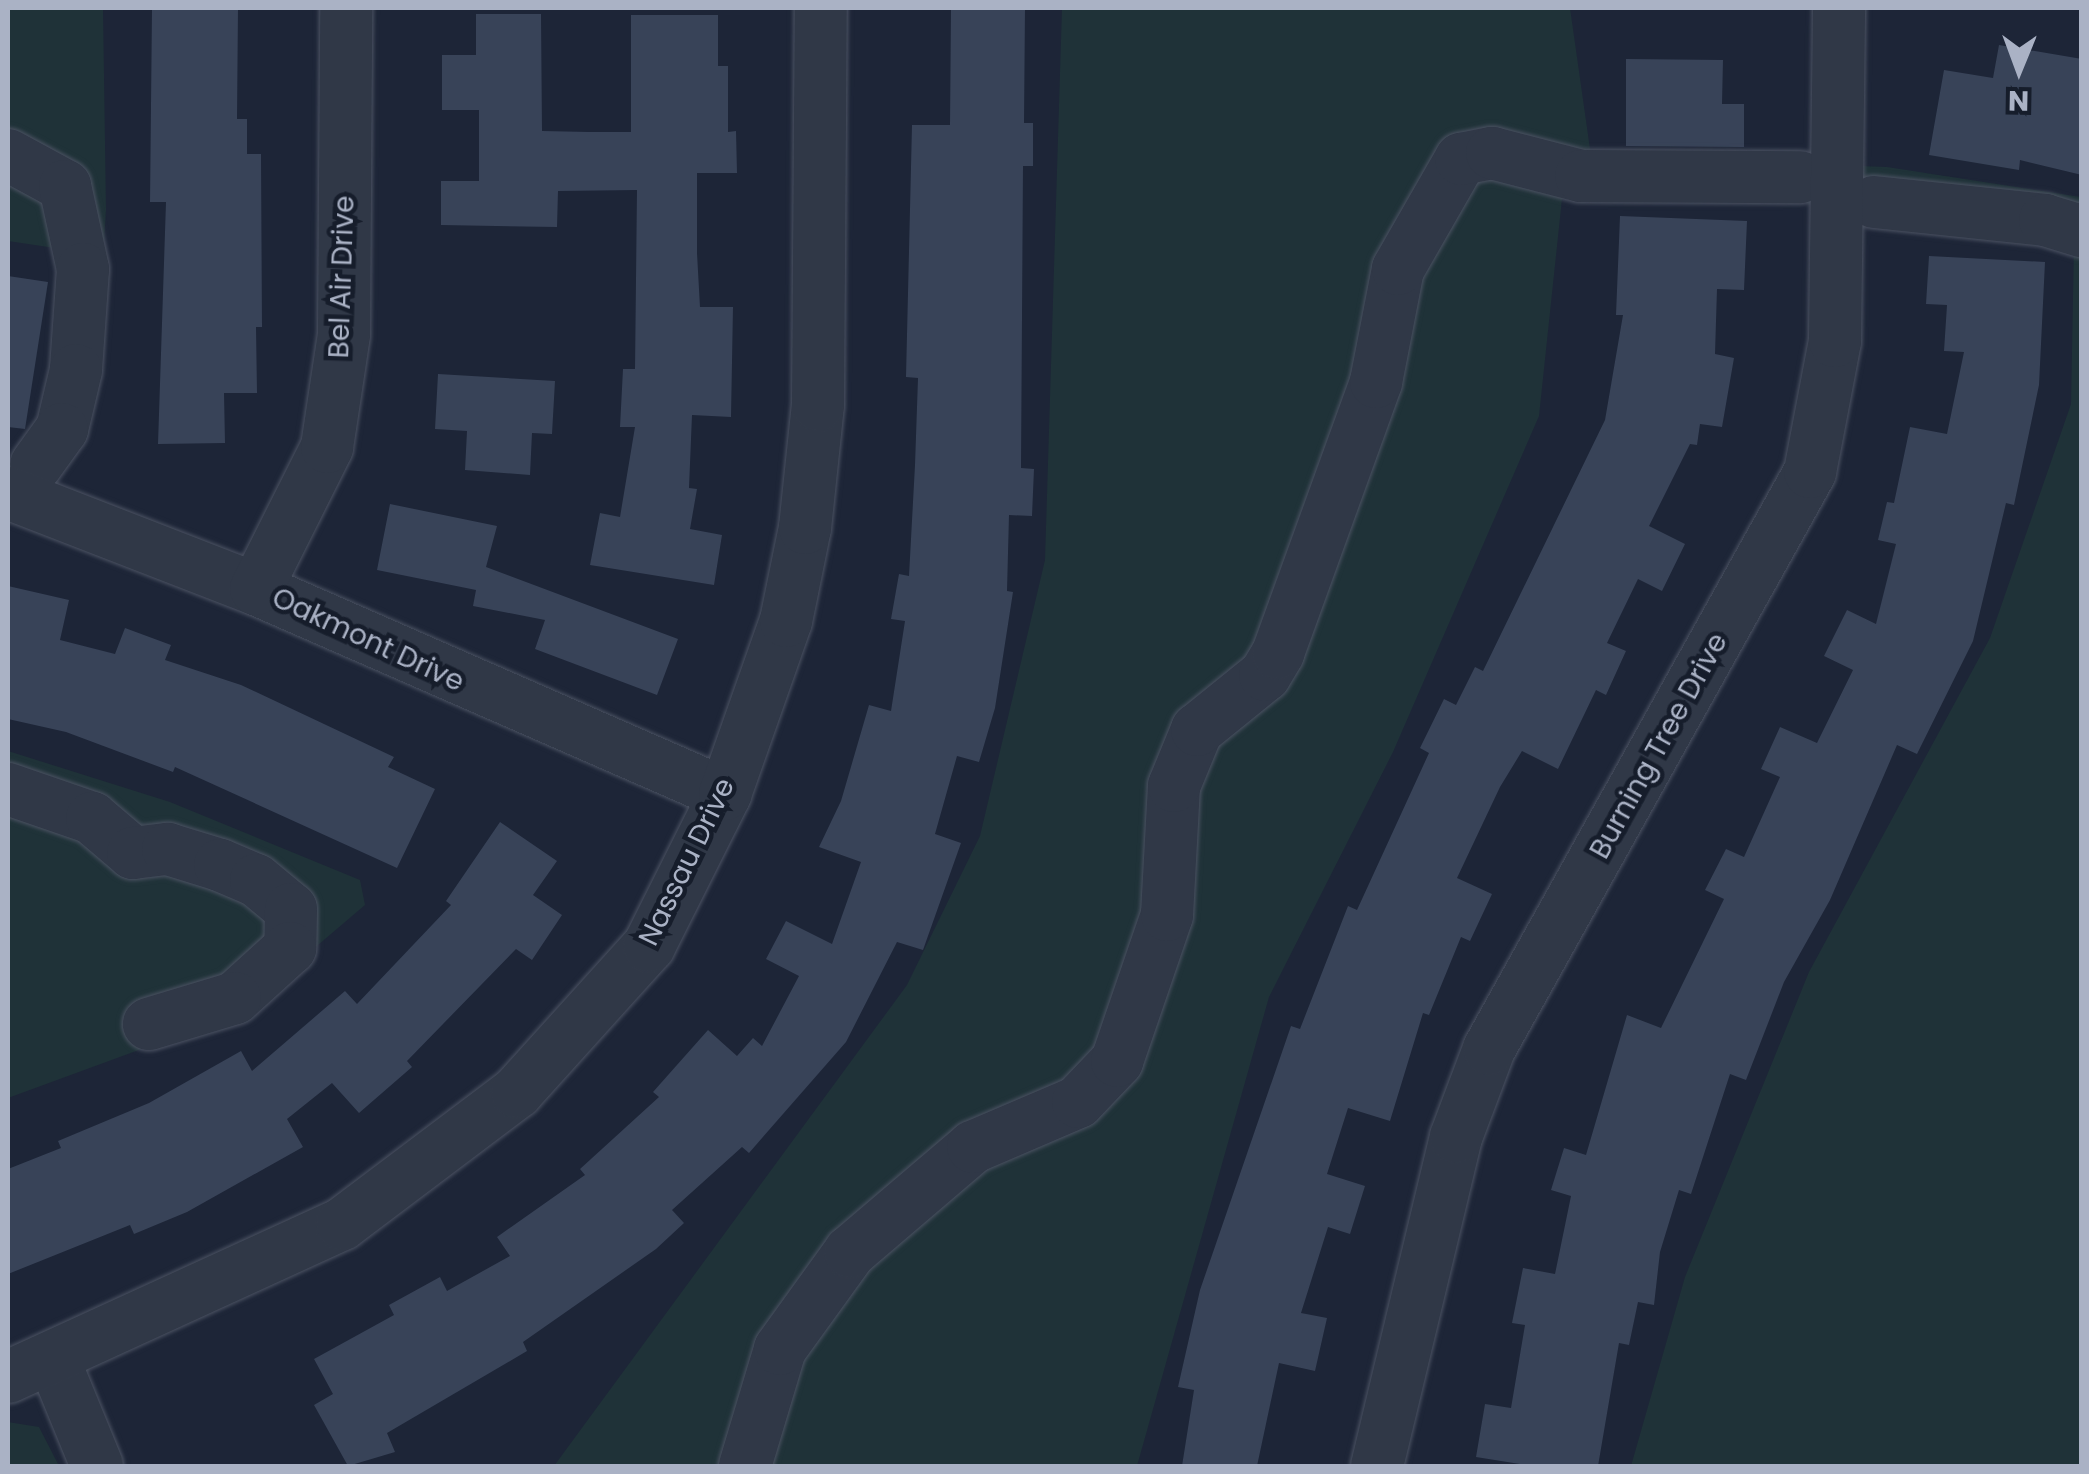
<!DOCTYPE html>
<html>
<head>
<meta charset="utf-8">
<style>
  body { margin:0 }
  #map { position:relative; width:2089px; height:1474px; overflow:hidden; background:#1d2537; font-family:Poppins,sans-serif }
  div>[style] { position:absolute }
  .green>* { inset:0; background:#1f3238 }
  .building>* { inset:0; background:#384358 }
  .roads { filter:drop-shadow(0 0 2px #4b5262) drop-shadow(0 0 2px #4b5262) }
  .minor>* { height:52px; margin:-26px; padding:0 26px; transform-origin:26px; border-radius:26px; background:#303847 }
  span { translate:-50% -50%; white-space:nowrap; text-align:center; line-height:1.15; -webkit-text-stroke:9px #161d2b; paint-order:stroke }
  .street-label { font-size:28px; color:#aab2c5 }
  .frame { position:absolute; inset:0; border:10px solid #aab2c5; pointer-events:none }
  .north { position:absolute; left:1969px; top:20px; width:100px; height:100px; -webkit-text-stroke:8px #161d2b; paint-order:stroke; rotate:181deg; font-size:28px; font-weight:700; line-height:40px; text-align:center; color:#aab2c5 }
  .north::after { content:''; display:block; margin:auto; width:35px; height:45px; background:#aab2c5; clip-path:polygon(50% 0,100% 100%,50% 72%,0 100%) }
</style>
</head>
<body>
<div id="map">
  <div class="green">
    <div style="clip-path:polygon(8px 8px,103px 8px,106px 210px,96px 371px,8px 512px,8px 464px,39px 441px,68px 250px,8px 241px)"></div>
    <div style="clip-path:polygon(1062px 8px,1570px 8px,1591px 156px,1887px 167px,2081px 197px,2081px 1466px,1631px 1466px,1685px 1277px,1809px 972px,1990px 638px,2071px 404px,2074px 243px,1795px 194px,1562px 199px,1539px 416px,1393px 752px,1269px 997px,1137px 1466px,554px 1466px,907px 985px,980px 836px,1045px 560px)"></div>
    <div style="clip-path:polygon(8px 751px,170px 802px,360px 880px,365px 905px,237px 1014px,8px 1098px)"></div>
    <div style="clip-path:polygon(8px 1422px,39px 1427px,59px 1466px,8px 1466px)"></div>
  </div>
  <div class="building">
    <div style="clip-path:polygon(152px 8px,238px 8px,237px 119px,247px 119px,247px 154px,261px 154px,262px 327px,256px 327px,257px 393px,224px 393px,225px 443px,158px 444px,166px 202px,150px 202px)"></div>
    <div style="clip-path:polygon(951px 8px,1025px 8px,1024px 123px,1033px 123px,1033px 166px,1023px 166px,1021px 468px,1034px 469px,1032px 516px,1009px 515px,1007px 591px,1013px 592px,995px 708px,979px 762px,957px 756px,935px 834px,961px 843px,923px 950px,897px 942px,846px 1042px,749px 1153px,742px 1147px,672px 1210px,684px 1223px,656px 1249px,523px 1342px,527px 1351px,387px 1433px,395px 1452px,348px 1466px,314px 1405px,333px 1394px,314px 1359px,394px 1315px,389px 1305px,440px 1277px,447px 1291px,510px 1256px,497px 1237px,585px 1175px,580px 1169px,659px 1097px,653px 1092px,708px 1030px,737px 1056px,753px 1038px,762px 1046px,799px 976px,766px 959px,786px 921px,832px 944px,861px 862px,819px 847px,841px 801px,869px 705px,891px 711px,905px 621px,891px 619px,899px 574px,909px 576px,915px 465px,918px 378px,906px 377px,912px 125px,950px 125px)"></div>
    <div style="clip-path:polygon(476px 14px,541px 14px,542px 131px,589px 132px,631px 132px,631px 15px,718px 15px,718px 66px,728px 66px,728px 132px,736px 131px,737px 173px,697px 173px,697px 253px,700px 307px,733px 307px,731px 417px,692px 415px,689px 488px,697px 489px,690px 529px,722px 535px,714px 585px,590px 565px,600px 513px,620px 517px,635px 427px,620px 427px,623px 369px,635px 369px,637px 190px,558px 191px,557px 227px,441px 225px,441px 181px,479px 181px,479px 110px,442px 110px,442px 55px,476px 55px)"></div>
    <div style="clip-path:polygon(1999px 45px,2082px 59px,2082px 175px,2020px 160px,2019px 170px,1929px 155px,1944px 70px,1993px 78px)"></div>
    <div style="clip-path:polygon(1626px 59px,1723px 60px,1722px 104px,1744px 104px,1744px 147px,1626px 146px)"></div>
    <div style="clip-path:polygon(1620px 216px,1747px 221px,1744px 290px,1717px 289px,1715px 354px,1734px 358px,1722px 427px,1700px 424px,1697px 445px,1690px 444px,1649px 526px,1685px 544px,1662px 591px,1638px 579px,1607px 643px,1626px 651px,1606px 695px,1596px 690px,1558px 769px,1522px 751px,1500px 787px,1457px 878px,1492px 894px,1470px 941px,1461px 937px,1429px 1015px,1423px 1013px,1390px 1121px,1348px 1108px,1327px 1174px,1365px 1186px,1350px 1234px,1328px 1227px,1301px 1313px,1327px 1318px,1315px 1371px,1279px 1363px,1257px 1466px,1182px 1466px,1194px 1390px,1178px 1387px,1200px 1290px,1291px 1026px,1300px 1029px,1348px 906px,1357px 910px,1429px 753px,1420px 748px,1444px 699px,1456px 705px,1475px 667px,1483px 671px,1605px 420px,1623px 315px,1616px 315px)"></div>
    <div style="clip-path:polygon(1929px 256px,2045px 262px,2039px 385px,2014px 505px,2006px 503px,1973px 641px,1917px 754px,1897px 745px,1830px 900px,1784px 982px,1746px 1080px,1730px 1074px,1691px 1194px,1679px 1190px,1660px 1252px,1654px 1305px,1638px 1302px,1629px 1345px,1619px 1343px,1598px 1466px,1533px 1466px,1476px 1457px,1485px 1404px,1511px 1408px,1525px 1325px,1512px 1323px,1523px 1268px,1555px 1274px,1571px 1196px,1551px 1190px,1564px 1148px,1586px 1155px,1627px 1015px,1661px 1028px,1724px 899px,1705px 890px,1726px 849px,1744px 857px,1780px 777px,1761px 769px,1780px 727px,1817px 743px,1853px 670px,1824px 656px,1847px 610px,1876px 624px,1896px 544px,1878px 540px,1887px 502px,1894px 503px,1910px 427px,1947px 434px,1964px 352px,1944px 351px,1947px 305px,1926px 304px)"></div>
    <div style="clip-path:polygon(8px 276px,48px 282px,25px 429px,8px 427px)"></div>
    <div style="clip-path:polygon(438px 374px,555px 381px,552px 434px,532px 433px,530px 475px,465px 470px,467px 431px,435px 429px)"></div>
    <div style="clip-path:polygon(390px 504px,497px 526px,486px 567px,678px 639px,657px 695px,535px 649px,545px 620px,473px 606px,476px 590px,377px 570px)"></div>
    <div style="clip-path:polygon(8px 586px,69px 600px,60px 640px,115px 654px,125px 628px,171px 645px,165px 660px,241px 685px,394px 757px,388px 767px,435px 789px,397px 868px,175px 767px,173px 772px,66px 732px,8px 719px)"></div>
    <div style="clip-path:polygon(500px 822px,557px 861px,533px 895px,562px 915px,532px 960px,516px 949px,407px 1061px,412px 1067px,359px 1113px,332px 1083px,287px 1119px,303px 1147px,187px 1212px,134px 1234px,130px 1225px,8px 1274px,8px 1169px,61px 1148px,58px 1141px,149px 1103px,241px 1051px,252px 1071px,345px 991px,357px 1004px,451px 905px,446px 901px)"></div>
  </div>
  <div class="roads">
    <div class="minor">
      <div style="left:8px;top:155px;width:65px;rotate:28.5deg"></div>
      <div style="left:65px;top:186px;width:85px;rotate:77.8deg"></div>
      <div style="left:83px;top:269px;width:101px;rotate:94deg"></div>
      <div style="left:76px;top:370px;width:61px;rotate:103.3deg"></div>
      <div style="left:62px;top:429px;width:44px;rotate:125.8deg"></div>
      <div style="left:1874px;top:202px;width:172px;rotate:6deg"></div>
      <div style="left:2045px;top:220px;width:39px;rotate:17deg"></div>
      <div style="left:8px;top:493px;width:266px;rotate:21.2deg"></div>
      <div style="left:256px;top:589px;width:512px;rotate:23.61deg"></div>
      <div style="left:256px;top:589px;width:159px;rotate:-63.4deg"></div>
      <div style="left:327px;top:447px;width:114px;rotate:-81.4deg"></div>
      <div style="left:344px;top:334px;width:326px;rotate:-89.6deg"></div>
      <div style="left:8px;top:789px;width:89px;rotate:19deg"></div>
      <div style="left:92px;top:818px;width:54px;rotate:40.5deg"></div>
      <div style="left:133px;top:853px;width:35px;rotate:-7deg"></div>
      <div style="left:168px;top:849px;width:54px;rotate:17.1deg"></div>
      <div style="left:220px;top:865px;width:39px;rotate:23deg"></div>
      <div style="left:256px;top:880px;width:45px;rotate:39.6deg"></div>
      <div style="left:291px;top:909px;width:39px;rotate:91deg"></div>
      <div style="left:290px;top:948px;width:74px;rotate:137.7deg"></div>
      <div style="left:235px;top:998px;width:90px;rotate:163.2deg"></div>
      <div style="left:54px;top:1361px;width:113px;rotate:67.7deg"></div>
      <div style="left:8px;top:1377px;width:367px;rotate:-24.6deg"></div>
      <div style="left:342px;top:1224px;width:219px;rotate:-37deg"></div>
      <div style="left:517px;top:1092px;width:197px;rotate:-47.9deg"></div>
      <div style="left:649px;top:946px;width:170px;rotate:-63.4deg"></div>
      <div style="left:725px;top:794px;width:183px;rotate:-70.6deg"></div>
      <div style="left:786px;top:621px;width:95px;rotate:-78.5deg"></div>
      <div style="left:805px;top:528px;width:124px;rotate:-84deg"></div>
      <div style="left:818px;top:405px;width:397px;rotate:-89.6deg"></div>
      <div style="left:745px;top:1466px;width:122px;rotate:-73.3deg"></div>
      <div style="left:780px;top:1349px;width:120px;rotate:-54.2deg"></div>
      <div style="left:850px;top:1252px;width:162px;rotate:-40.5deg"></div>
      <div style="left:973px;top:1147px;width:114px;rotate:-23.2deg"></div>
      <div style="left:1078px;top:1102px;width:57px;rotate:-46.4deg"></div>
      <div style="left:1117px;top:1061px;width:154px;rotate:-71.1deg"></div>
      <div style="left:1167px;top:915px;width:129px;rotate:-86.9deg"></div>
      <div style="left:1174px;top:786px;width:61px;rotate:-67.7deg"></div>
      <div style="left:1197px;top:730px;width:87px;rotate:-39deg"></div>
      <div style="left:1265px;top:675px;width:26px;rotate:-59deg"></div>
      <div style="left:1278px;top:653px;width:288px;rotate:-70.1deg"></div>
      <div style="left:1376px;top:382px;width:115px;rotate:-79deg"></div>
      <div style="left:1398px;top:269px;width:127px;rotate:-60.2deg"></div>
      <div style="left:1461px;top:159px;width:32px;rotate:-11deg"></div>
      <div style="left:1492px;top:153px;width:92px;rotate:14.5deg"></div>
      <div style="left:1581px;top:176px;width:219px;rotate:0.3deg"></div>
      <div style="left:1377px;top:1466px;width:338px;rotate:-76.5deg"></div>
      <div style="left:1456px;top:1137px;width:94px;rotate:-69.4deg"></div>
      <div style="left:1489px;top:1049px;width:660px;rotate:-60.91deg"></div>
      <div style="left:1810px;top:472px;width:133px;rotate:-79.2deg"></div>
      <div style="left:1835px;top:341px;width:333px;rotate:-89.3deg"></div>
    </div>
  </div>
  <div class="street-label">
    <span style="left:342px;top:277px;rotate:-88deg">Bel Air Drive</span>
    <span style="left:368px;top:640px;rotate:25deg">Oakmont Drive</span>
    <span style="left:1659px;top:746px;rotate:-61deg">Burning Tree Drive</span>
    <span style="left:687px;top:862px;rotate:-64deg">Nassau Drive</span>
  </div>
  <div class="frame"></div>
  <div class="north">N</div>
</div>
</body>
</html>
